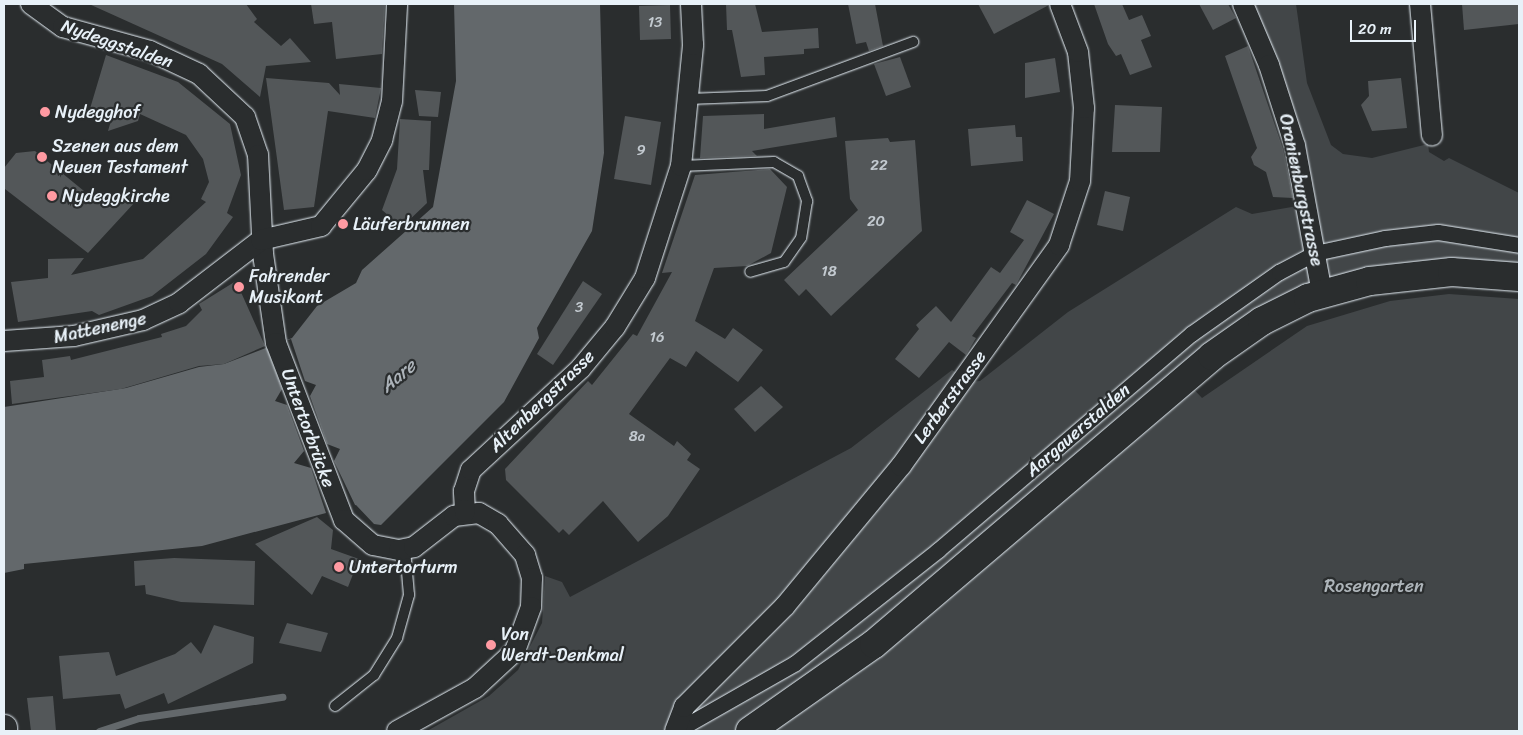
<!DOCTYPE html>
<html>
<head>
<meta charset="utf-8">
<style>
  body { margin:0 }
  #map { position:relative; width:1523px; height:735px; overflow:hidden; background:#2a2d2e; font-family:Sriracha,sans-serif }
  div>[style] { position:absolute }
  .green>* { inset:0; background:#424648 }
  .water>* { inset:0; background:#63686b }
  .pier>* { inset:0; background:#2a2d2e }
  .stream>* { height:7px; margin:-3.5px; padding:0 3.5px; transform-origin:3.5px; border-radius:3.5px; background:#63686b }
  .building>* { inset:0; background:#535759 }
  .roads { filter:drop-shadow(0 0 1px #e8f1f8) drop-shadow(0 0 1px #e8f1f8) }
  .service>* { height:10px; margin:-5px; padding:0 5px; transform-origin:5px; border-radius:5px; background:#2a2d2e }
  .pedestrian>* { height:15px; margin:-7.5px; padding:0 7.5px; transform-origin:7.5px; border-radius:7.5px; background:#2a2d2e }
  .minor>* { height:20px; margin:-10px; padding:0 10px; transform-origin:10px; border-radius:10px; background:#2a2d2e }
  .tertiary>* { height:25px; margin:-12.5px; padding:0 12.5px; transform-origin:12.5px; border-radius:12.5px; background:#2a2d2e }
  .secondary>* { height:28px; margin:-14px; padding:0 14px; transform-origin:14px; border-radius:14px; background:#2a2d2e }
  .dots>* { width:14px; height:14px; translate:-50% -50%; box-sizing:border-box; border:2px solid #2a2d2e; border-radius:50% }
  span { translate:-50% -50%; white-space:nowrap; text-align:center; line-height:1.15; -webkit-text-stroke:4.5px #2a2d2e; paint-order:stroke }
  .number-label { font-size:15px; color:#c3cad0 }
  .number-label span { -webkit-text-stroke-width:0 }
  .street-label { font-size:18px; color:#e8f1f8 }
  .poi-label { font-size:18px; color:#e8f1f8 }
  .left { translate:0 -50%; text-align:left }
  .park-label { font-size:18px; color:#aeb5ba }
  .water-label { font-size:19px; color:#acb3b9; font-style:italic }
  .frame { position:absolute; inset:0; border:5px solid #e8f1f8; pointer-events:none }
  .scale { position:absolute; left:1350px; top:20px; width:66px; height:22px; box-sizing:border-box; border:2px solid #e8f1f8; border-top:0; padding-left:6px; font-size:15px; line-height:18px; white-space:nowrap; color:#e8f1f8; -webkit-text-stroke:4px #2a2d2e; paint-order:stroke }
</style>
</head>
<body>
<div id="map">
  <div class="green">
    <div style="clip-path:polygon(1253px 4px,1296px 4px,1307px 83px,1331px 145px,1343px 154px,1372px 158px,1428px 144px,1429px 152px,1444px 161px,1449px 158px,1519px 193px,1519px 275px,1342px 286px,1184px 379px,1202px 398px,1307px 326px,1390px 301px,1449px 294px,1519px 299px,1519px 731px,427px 731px,489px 696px,518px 670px,542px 623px,545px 576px,562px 582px,570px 597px,851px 448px,952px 370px,971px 382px,980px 381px,1068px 312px,1236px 207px,1252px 214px,1315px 203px,1286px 87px)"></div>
  </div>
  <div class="water">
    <div style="clip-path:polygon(454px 4px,600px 4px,604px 153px,592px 231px,537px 328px,539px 338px,504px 402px,381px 525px,374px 524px,356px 505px,202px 546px,24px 564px,24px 569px,4px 573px,4px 407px,126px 388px,199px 367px,224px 364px,292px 338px,317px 306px,356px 283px,362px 270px,433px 207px,456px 81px)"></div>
  </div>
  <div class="pier">
    <div style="clip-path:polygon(291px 339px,305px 381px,316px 385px,310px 396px,327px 444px,340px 449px,334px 461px,356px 507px,327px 516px,311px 468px,294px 463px,304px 451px,287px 405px,275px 401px,282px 389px,266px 346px)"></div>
  </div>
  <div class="stream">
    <div style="left:99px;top:731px;width:42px;rotate:-18deg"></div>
    <div style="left:139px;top:718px;width:145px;rotate:-8.4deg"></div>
  </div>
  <div class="building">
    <div style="clip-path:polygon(89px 4px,246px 4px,257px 19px,254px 22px,281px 46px,290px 38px,311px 62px,266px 66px,260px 97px,222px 64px)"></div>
    <div style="clip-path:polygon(311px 4px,385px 4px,382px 54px,336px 59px,332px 22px,314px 24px)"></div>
    <div style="clip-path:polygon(726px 4px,755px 4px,762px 32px,818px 28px,819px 48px,804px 49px,804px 54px,764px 57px,765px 75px,741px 77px,732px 30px,727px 30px)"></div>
    <div style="clip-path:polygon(848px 4px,875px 4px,883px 46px,869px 51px,866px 42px,856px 44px)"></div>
    <div style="clip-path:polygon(978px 4px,1048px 4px,1049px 5px,994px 34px)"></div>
    <div style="clip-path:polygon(1094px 4px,1122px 4px,1129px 20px,1142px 15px,1151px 36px,1141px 40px,1152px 67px,1130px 75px,1121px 54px,1116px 56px,1108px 44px)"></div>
    <div style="clip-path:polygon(1199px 4px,1228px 4px,1236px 18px,1213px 30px)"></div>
    <div style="clip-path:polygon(1462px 4px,1519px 4px,1519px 24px,1464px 30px)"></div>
    <div style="clip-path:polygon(670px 5px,671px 39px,640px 40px,639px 6px)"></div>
    <div style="clip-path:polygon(1248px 46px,1283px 149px,1293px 198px,1273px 197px,1266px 172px,1254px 165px,1251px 157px,1257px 148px,1225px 56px)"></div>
    <div style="clip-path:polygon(106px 55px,178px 82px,230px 124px,241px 175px,227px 213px,233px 217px,206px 254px,152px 296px,99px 315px,92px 311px,18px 322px,11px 282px,48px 278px,48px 259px,84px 258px,71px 275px,143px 259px,206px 202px,201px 199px,209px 182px,203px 159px,186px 135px,140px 114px,138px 121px,108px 131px,112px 117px,89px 112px)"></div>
    <div style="clip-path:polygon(900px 57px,911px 87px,886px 96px,874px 64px)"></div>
    <div style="clip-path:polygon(1055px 58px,1060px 92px,1025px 98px,1025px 63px)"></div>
    <div style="clip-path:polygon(266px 78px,329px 83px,340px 95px,339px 84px,381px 88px,375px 118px,328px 111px,314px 207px,284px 210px)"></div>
    <div style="clip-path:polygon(1401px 78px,1407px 128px,1372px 131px,1361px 105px,1369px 96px,1368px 81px)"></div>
    <div style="clip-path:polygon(415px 90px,441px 92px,438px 117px,419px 116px)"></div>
    <div style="clip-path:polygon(1115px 105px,1162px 107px,1160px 152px,1112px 152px)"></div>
    <div style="clip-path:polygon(764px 114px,764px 129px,835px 117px,837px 137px,752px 151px,757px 156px,700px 158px,703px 116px)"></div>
    <div style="clip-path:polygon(625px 116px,661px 122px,651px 185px,614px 179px)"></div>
    <div style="clip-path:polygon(400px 119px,431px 121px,429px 170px,423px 170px,427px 203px,402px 227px,382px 210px,397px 169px)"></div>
    <div style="clip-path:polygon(1015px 125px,1016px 137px,1022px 137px,1023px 161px,971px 166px,968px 129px)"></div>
    <div style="clip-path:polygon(888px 138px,890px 142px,915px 140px,922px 231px,831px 316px,806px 289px,799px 296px,784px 280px,858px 210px,850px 199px,845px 141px)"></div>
    <div style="clip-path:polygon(35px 151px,95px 200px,104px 192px,112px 201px,124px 189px,136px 201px,88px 253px,5px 189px,4px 168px,16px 153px)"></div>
    <div style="clip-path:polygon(770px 169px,787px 187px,771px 253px,747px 266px,714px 268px,695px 321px,725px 339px,733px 328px,763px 350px,738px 382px,696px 351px,686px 367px,670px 358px,629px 414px,674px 446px,677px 441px,691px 454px,687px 460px,700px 469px,668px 516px,638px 542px,603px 501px,569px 535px,563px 529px,559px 533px,506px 480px,505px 469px,588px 381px,592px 385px,633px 334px,637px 336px,672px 272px,662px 273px,695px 175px)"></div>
    <div style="clip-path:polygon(1105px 191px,1130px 197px,1123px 231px,1097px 225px)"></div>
    <div style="clip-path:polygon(1027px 200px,1054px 214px,1016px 285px,1012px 283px,972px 336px,976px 338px,966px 355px,949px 342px,919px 378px,895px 359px,919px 329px,916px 325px,936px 306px,951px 322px,991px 267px,1000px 273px,1024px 240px,1010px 232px)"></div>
    <div style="clip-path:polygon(236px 281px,265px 346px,224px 364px,199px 366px,121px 389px,12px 404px,10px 381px,44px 377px,42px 360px,70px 356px,71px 360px,162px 337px,161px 334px,186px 326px,202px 310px,199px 304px)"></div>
    <div style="clip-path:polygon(583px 281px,602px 294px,553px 365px,537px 354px)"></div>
    <div style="clip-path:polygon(761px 386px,783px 407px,755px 432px,734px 409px)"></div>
    <div style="clip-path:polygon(317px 517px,333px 530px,331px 549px,359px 559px,348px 587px,322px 576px,312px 595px,255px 544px)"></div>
    <div style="clip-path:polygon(174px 558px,255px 561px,254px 605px,181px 602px,146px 594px,145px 585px,135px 586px,134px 561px)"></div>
    <div style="clip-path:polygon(287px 623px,328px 633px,321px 652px,279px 643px)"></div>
    <div style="clip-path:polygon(214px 625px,254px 637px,253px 663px,168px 704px,164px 693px,125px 709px,120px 694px,63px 699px,59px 656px,109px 652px,116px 676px,175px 654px,191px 642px,201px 654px)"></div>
    <div style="clip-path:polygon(53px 696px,56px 731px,31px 731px,27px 698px)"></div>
  </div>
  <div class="roads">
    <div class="service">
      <div style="left:688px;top:99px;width:79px;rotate:-2.2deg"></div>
      <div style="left:767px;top:96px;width:156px;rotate:-20.3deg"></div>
      <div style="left:681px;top:166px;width:93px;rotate:-2.5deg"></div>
      <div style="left:774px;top:162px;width:28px;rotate:30deg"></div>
      <div style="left:798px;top:176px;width:27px;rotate:70deg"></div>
      <div style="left:807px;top:201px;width:37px;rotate:99deg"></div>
      <div style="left:801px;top:238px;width:29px;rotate:125deg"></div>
      <div style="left:784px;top:262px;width:35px;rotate:164deg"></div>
      <div style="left:335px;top:706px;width:50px;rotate:-38.5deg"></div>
      <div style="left:374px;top:675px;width:44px;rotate:-58.1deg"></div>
      <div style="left:397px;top:638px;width:45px;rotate:-74.4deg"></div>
      <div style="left:409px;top:595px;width:46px;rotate:-95deg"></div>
    </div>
    <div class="pedestrian">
      <div style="left:676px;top:731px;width:137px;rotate:-29.7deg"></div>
      <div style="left:795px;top:663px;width:182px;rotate:-38.3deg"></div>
      <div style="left:938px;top:550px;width:333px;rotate:-40.5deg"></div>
      <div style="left:1191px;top:334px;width:108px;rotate:-35.2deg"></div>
      <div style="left:1279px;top:272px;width:41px;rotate:-27.8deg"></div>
      <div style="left:1315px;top:253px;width:72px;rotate:-12.1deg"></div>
      <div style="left:1385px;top:238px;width:53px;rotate:-6.5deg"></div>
      <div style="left:1438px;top:232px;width:82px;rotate:9.1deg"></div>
    </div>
    <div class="minor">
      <div style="left:31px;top:4px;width:39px;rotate:36deg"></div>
      <div style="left:63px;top:27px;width:90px;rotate:15.4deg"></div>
      <div style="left:150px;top:51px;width:54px;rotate:25.1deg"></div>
      <div style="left:199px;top:74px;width:63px;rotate:43.1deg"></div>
      <div style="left:245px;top:117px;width:40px;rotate:71.1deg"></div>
      <div style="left:258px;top:155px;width:99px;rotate:87.1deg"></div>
      <div style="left:263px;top:254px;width:90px;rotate:81.7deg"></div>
      <div style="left:276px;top:343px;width:190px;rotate:69deg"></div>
      <div style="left:344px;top:520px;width:38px;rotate:41deg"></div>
      <div style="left:373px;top:545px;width:26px;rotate:11deg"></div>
      <div style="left:399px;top:550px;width:15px;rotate:-11deg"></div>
      <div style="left:414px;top:547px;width:51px;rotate:-37.8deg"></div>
      <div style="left:454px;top:516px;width:25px;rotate:-7deg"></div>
      <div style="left:479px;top:513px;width:22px;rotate:30deg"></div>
      <div style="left:498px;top:524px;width:41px;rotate:48.9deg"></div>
      <div style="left:525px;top:555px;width:24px;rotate:73deg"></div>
      <div style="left:532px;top:578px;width:29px;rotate:92deg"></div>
      <div style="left:531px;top:607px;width:47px;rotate:110deg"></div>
      <div style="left:515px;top:651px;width:54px;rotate:137.2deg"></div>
      <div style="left:475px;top:688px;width:89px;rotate:151.1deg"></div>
      <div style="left:1243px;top:4px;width:66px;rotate:66.9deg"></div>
      <div style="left:1269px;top:65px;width:85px;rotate:72.2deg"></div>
      <div style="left:1295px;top:146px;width:149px;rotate:79.6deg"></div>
      <div style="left:1420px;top:4px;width:132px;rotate:84.8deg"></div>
      <div style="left:4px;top:341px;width:70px;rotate:-4.1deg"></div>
      <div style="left:74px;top:336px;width:71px;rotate:-13.1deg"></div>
      <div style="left:143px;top:320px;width:40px;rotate:-25deg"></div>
      <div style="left:179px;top:303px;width:103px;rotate:-37.5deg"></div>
      <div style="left:261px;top:240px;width:62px;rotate:-13.1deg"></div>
      <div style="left:321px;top:226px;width:72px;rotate:-50.6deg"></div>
      <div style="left:367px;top:170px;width:34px;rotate:-63deg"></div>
      <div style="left:382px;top:140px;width:40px;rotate:-75.6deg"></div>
      <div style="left:392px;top:101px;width:97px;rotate:-87deg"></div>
      <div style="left:465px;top:512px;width:21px;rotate:-93deg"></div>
      <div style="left:464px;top:491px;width:22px;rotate:-72deg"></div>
      <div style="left:471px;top:470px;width:150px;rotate:-42.8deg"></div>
      <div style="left:581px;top:368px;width:53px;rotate:-50.3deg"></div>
      <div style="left:615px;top:327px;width:57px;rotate:-58.5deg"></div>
      <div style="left:645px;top:278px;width:118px;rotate:-72.2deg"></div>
      <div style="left:681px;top:166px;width:122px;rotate:-84.3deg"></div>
      <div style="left:693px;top:45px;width:41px;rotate:-92.8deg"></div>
      <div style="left:675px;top:731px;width:26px;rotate:-69deg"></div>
      <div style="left:684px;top:707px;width:143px;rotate:-45deg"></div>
      <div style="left:785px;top:606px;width:182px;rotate:-50.4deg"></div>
      <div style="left:901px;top:466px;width:272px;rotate:-54.4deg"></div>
      <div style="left:1059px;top:245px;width:67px;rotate:-71.8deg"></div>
      <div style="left:1080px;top:181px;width:73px;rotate:-86.9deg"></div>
      <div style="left:1084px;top:108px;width:56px;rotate:-96.1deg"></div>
      <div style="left:1078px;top:52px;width:51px;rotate:-110.6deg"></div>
    </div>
    <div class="tertiary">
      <div style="left:4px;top:727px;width:4px;rotate:90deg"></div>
    </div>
    <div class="secondary">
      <div style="left:750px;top:731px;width:151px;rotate:-35.1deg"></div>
      <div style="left:874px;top:644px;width:444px;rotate:-40.4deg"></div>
      <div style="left:1212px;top:356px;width:61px;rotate:-35deg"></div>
      <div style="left:1262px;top:321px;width:51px;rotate:-26.6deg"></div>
      <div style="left:1308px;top:298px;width:64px;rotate:-15.3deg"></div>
      <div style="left:1370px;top:281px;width:82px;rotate:-6.3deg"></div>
      <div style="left:1452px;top:272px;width:67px;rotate:4.3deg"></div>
    </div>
  </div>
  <div class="dots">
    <div style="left:45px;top:112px;background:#ff9aa2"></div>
    <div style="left:42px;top:157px;background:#ff9aa2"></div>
    <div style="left:52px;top:196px;background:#ff9aa2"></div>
    <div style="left:343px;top:224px;background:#ff9aa2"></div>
    <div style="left:239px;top:287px;background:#ff9aa2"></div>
    <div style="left:339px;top:567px;background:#ff9aa2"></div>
    <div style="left:491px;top:645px;background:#ff9aa2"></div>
  </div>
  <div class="number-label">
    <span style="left:655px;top:23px">13</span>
    <span style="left:641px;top:151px">9</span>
    <span style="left:879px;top:166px">22</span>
    <span style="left:876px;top:222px">20</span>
    <span style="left:829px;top:272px">18</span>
    <span style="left:579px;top:308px">3</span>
    <span style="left:657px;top:338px">16</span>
    <span style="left:637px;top:437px">8a</span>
  </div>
  <div class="street-label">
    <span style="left:117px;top:44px;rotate:19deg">Nydeggstalden</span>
    <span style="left:1301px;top:190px;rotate:78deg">Oranienburgstrasse</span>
    <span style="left:100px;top:328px;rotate:-12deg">Mattenenge</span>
    <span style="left:950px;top:397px;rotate:-54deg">Lerberstrasse</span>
    <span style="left:542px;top:401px;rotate:-44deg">Altenbergstrasse</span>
    <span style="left:308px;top:428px;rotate:70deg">Untertorbrücke</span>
    <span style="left:1078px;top:430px;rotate:-41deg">Aargauerstalden</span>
  </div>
  <div class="poi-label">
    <span class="left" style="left:55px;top:112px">Nydegghof</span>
    <span class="left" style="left:52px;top:157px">Szenen aus dem<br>Neuen Testament</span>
    <span class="left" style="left:62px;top:196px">Nydeggkirche</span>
    <span class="left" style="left:353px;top:224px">Läuferbrunnen</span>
    <span class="left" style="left:249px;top:287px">Fahrender<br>Musikant</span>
    <span class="left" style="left:349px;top:567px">Untertorturm</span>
    <span class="left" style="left:501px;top:645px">Von<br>Werdt-Denkmal</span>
  </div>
  <div class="park-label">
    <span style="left:1374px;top:586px">Rosengarten</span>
  </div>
  <div class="water-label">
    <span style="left:398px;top:376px;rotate:-40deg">Aare</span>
  </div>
  <div class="frame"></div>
  <div class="scale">20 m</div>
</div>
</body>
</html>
